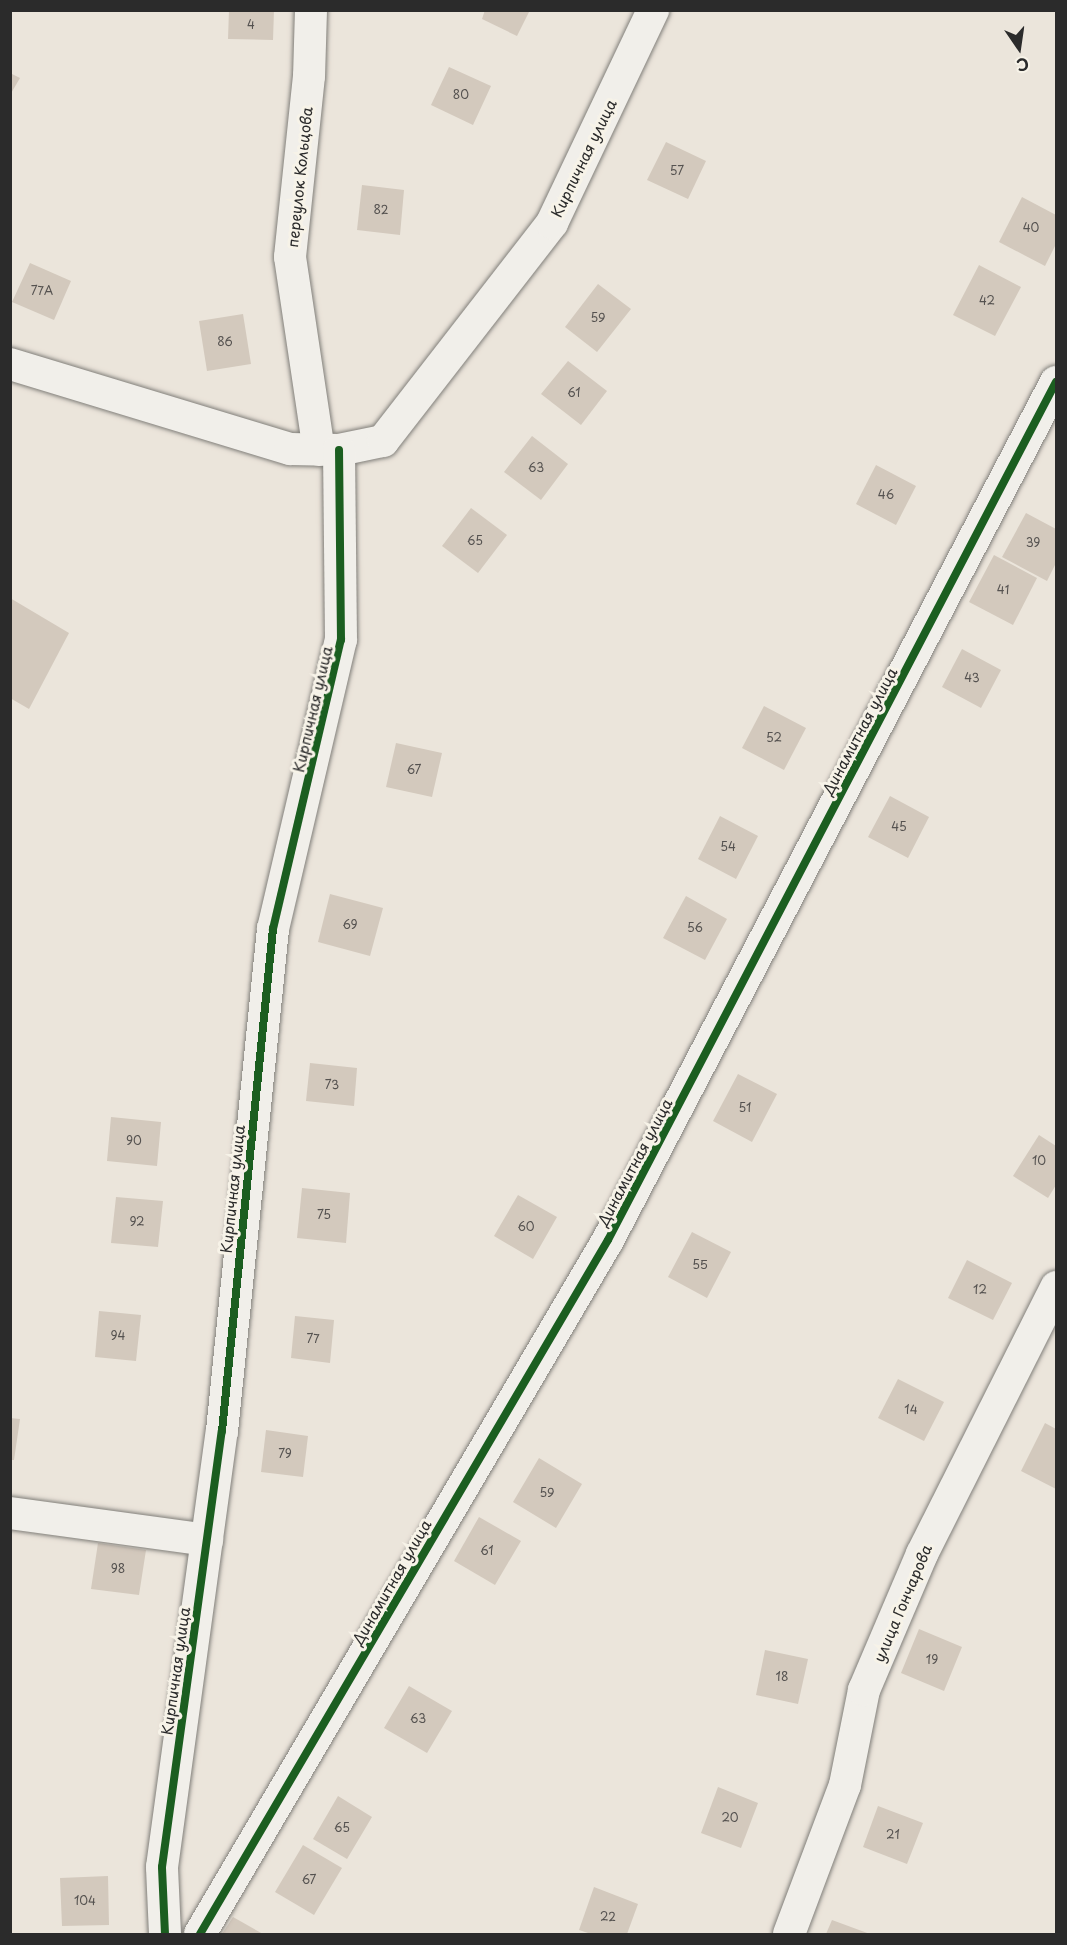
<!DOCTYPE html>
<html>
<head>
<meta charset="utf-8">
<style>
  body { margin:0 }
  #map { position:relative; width:1067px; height:1945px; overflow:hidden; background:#ebe5db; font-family:"Playpen Sans",sans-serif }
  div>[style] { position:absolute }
  .building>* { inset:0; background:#d3c9bd }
  .roads { filter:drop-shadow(0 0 2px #817f7a) drop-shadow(0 0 2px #817f7a) }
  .street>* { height:32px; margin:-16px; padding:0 16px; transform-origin:16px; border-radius:16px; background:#f1efea }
  .cycleway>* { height:8px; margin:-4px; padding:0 4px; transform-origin:4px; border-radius:4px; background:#1b5e20 }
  span { translate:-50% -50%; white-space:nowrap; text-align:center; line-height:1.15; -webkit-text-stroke:6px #f7f3e8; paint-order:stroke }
  .number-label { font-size:12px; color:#555250 }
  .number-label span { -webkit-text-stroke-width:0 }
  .street-label { font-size:15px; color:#2b2b2b }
  .frame { position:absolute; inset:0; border:12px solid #2b2b2b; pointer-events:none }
  .north { position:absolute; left:989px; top:18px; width:60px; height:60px; -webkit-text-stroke:4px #f7f3e8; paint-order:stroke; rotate:167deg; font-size:16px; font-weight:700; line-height:24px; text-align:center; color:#2b2b2b }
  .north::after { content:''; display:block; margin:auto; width:21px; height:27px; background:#2b2b2b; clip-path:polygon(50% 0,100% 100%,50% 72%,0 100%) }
</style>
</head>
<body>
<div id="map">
  <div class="building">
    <div style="clip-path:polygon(229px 10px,274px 10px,273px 40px,228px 39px)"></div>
    <div style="clip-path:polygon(485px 10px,530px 10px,517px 36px,482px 19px)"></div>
    <div style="clip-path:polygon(449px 67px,491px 86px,473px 125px,431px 105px)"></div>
    <div style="clip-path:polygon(10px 73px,20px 78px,10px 95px)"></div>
    <div style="clip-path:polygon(666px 142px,706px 161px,688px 199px,647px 180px)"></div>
    <div style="clip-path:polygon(362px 185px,404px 190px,400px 235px,357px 230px)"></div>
    <div style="clip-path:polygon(1022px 197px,1056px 215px,1056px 244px,1045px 266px,999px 242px)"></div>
    <div style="clip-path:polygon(30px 263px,71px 281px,54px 320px,12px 302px)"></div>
    <div style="clip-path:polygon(979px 265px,1021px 287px,995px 336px,953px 315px)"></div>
    <div style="clip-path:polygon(598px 284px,631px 309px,597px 352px,565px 327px)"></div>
    <div style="clip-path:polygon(243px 314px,251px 364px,207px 371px,199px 321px)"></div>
    <div style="clip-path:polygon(568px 361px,607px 391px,581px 425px,541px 394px)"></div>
    <div style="clip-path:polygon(532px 436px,568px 464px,541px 500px,504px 472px)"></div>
    <div style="clip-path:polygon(876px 465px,916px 486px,896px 525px,856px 504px)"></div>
    <div style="clip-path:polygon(471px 508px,507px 535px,478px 573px,442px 546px)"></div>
    <div style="clip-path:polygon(1026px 513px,1056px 529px,1056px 563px,1047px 581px,1002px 557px)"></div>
    <div style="clip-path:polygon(994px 555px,1037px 578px,1013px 625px,969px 602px)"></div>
    <div style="clip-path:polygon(10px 598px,69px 633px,29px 709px,10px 698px)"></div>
    <div style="clip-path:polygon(962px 649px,1001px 670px,981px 708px,942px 687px)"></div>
    <div style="clip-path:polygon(764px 706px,806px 728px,784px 770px,742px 748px)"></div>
    <div style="clip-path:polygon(396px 743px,442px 753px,432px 797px,386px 787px)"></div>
    <div style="clip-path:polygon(890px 796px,929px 817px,908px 858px,868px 837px)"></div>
    <div style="clip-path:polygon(720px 816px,758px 836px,736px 879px,698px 859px)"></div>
    <div style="clip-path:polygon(330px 894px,383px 908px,370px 956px,318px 942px)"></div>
    <div style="clip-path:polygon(686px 896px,727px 919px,705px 960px,663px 938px)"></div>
    <div style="clip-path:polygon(310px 1063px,357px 1068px,354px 1106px,306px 1101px)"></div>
    <div style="clip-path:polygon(738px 1074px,777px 1094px,752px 1142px,713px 1121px)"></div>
    <div style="clip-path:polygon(111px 1117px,161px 1122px,157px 1166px,107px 1161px)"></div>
    <div style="clip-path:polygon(1039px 1135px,1056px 1146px,1056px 1185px,1048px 1198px,1013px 1176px)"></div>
    <div style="clip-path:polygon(302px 1188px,350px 1193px,346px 1243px,297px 1238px)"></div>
    <div style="clip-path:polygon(518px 1195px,557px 1217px,533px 1259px,494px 1236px)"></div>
    <div style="clip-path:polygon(116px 1197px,163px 1201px,158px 1247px,111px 1243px)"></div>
    <div style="clip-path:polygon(692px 1232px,731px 1252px,707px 1298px,668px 1277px)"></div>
    <div style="clip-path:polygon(967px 1260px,1012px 1283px,993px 1320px,948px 1298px)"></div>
    <div style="clip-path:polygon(99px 1311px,141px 1315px,136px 1361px,95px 1357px)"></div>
    <div style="clip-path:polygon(295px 1316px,334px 1320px,330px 1363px,291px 1358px)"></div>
    <div style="clip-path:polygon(898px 1379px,944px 1402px,924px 1441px,878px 1418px)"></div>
    <div style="clip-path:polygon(10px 1418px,20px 1419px,14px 1460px,10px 1460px)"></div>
    <div style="clip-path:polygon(1045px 1423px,1056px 1429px,1056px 1489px,1021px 1471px)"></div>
    <div style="clip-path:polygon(266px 1430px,308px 1436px,303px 1477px,261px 1472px)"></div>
    <div style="clip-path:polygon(539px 1458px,582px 1484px,556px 1528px,513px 1502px)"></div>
    <div style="clip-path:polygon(479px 1517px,521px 1541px,495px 1585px,454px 1561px)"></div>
    <div style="clip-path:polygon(98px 1543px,146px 1550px,139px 1595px,91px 1589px)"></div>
    <div style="clip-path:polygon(919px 1629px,962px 1647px,944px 1691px,901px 1673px)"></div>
    <div style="clip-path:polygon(765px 1650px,808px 1659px,798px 1704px,756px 1695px)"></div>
    <div style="clip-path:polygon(409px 1686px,452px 1711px,427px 1753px,384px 1728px)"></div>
    <div style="clip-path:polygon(718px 1787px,758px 1803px,741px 1848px,701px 1833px)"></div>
    <div style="clip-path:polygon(338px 1796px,372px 1817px,347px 1859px,313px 1839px)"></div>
    <div style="clip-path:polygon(878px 1806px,923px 1823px,907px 1864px,863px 1847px)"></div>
    <div style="clip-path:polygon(303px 1845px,342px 1868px,314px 1915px,275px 1892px)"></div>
    <div style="clip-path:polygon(108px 1876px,109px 1925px,62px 1926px,60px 1878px)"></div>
    <div style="clip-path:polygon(594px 1887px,638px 1904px,627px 1934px,591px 1934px,579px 1930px)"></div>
    <div style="clip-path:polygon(233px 1917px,263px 1934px,222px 1934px)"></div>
    <div style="clip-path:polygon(832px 1920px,870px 1934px,826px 1934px)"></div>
  </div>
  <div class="roads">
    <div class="street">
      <div style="left:311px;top:10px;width:66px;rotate:91.7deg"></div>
      <div style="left:309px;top:76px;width:182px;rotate:96deg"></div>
      <div style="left:290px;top:257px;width:195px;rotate:81.5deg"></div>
      <div style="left:10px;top:364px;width:293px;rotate:16.9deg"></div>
      <div style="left:290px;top:449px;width:49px;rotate:1.2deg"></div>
      <div style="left:339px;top:450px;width:45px;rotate:-11.6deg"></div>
      <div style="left:383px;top:441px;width:276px;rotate:-52.2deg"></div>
      <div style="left:552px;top:223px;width:236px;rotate:-64.6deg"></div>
      <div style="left:10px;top:1513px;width:199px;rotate:7.8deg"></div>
      <div style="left:165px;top:1934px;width:67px;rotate:-92.6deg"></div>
      <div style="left:162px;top:1867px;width:440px;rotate:-82.2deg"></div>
      <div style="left:222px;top:1431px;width:505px;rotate:-84.2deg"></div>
      <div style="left:273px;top:929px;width:297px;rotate:-76.8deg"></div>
      <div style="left:341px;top:640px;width:190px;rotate:-90.6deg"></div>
      <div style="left:200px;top:1934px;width:805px;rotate:-59.55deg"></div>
      <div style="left:608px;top:1240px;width:968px;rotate:-62.43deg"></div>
      <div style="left:789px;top:1934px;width:159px;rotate:-69.4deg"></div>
      <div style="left:845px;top:1785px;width:97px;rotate:-78.7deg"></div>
      <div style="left:864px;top:1690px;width:148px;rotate:-66.9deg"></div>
      <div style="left:922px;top:1554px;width:299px;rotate:-63.3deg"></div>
    </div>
  </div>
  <div class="cycleway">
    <div style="left:165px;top:1934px;width:67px;rotate:-92.6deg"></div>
    <div style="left:162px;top:1867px;width:440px;rotate:-82.2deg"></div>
    <div style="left:222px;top:1431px;width:505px;rotate:-84.2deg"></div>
    <div style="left:273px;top:929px;width:297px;rotate:-76.8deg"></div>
    <div style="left:341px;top:640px;width:190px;rotate:-90.6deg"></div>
    <div style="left:200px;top:1934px;width:805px;rotate:-59.55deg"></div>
    <div style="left:608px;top:1240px;width:968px;rotate:-62.43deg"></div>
  </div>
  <div class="number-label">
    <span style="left:251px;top:25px">4</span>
    <span style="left:461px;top:95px">80</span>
    <span style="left:677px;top:171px">57</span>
    <span style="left:381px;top:210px">82</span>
    <span style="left:1031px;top:228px">40</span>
    <span style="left:42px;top:291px">77А</span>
    <span style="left:987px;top:301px">42</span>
    <span style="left:598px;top:318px">59</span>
    <span style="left:225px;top:342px">86</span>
    <span style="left:574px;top:393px">61</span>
    <span style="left:536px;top:468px">63</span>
    <span style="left:886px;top:495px">46</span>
    <span style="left:475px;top:541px">65</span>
    <span style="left:1033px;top:543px">39</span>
    <span style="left:1003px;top:590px">41</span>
    <span style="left:972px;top:678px">43</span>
    <span style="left:774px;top:738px">52</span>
    <span style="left:414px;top:770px">67</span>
    <span style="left:899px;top:827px">45</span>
    <span style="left:728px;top:847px">54</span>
    <span style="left:350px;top:925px">69</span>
    <span style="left:695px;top:928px">56</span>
    <span style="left:332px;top:1085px">73</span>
    <span style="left:745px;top:1108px">51</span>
    <span style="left:134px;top:1141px">90</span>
    <span style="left:1039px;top:1161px">10</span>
    <span style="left:324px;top:1215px">75</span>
    <span style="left:137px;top:1222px">92</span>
    <span style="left:526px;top:1227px">60</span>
    <span style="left:700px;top:1265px">55</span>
    <span style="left:980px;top:1290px">12</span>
    <span style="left:118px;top:1336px">94</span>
    <span style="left:313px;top:1339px">77</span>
    <span style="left:911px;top:1410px">14</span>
    <span style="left:285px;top:1454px">79</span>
    <span style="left:547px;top:1493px">59</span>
    <span style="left:487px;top:1551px">61</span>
    <span style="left:118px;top:1569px">98</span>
    <span style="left:932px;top:1660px">19</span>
    <span style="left:782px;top:1677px">18</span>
    <span style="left:418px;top:1719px">63</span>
    <span style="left:730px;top:1818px">20</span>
    <span style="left:342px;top:1828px">65</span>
    <span style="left:893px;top:1835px">21</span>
    <span style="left:309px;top:1880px">67</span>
    <span style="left:85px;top:1901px">104</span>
    <span style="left:608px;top:1917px">22</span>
  </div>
  <div class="street-label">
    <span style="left:583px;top:158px;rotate:-64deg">Кирпичная улица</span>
    <span style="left:299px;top:177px;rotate:-84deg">переулок Кольцова</span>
    <span style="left:312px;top:709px;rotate:-77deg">Кирпичная улица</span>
    <span style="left:859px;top:731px;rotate:-62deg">Динамитная улица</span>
    <span style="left:634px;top:1162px;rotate:-62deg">Динамитная улица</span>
    <span style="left:232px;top:1189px;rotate:-84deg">Кирпичная улица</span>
    <span style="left:391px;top:1582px;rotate:-60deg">Динамитная улица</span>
    <span style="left:902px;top:1603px;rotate:-67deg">улица Гончарова</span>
    <span style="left:175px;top:1671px;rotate:-82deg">Кирпичная улица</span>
  </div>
  <div class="frame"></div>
  <div class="north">С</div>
</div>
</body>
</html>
